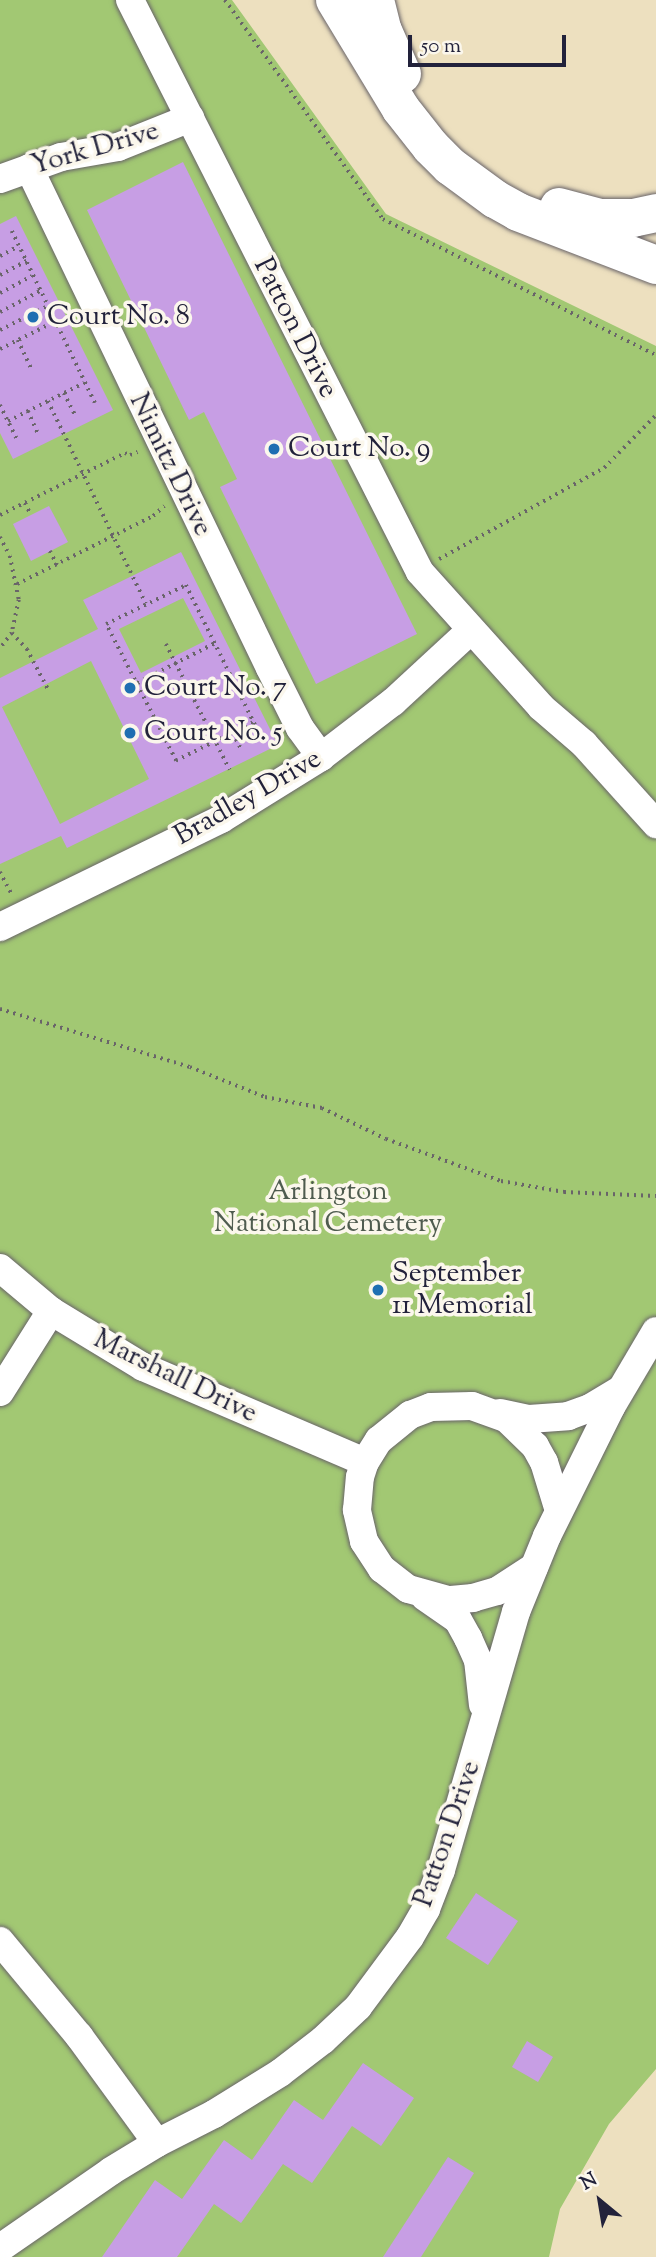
<!DOCTYPE html>
<html>
<head>
<meta charset="utf-8">
<style>
  body { margin:0 }
  #map { position:relative; width:656px; height:2257px; overflow:hidden; background:#ede0bf; font-family:"Sorts Mill Goudy",serif }
  div>[style] { position:absolute }
  .green>* { inset:0; background:#a2c873 }
  .building>* { inset:0; background:#c79ee4 }
  .path>* { height:3.5px; margin-top:-1.75px; transform-origin:0; background:repeating-linear-gradient(90deg,#696469 0 2px,transparent 0 7px) }
  .roads { filter:drop-shadow(0 0 2px #696469) drop-shadow(0 0 2px #696469) }
  .minor>* { height:28px; margin:-14px; padding:0 14px; transform-origin:14px; border-radius:14px; background:#fff }
  .highway>* { height:38px; margin:-19px; padding:0 19px; transform-origin:19px; border-radius:19px; background:#fff }
  .dots>* { width:19px; height:19px; translate:-50% -50%; box-sizing:border-box; border:4px solid #fbf7ec; border-radius:50% }
  span { translate:-50% -50%; white-space:nowrap; text-align:center; line-height:1.15; -webkit-text-stroke:7px #fbf7ec; paint-order:stroke }
  .street-label { font-size:28px; color:#22223b }
  .poi-label { font-size:28px; color:#22223b }
  .left { translate:0 -50%; text-align:left }
  .park-label { font-size:28px; color:#4f5c4f }
  .north { position:absolute; left:565px; top:2166px; width:70px; height:70px; -webkit-text-stroke:5px #fbf7ec; paint-order:stroke; rotate:330deg; font-size:19px; font-weight:700; line-height:28px; text-align:center; color:#22223b }
  .north::after { content:''; display:block; margin:auto; width:24px; height:32px; background:#22223b; clip-path:polygon(50% 0,100% 100%,50% 72%,0 100%) }
  .scale { position:absolute; left:408px; top:35px; width:158px; height:32px; box-sizing:border-box; border:4px solid #22223b; border-top:0; padding-left:9px; font-size:21px; line-height:24px; white-space:nowrap; color:#22223b; -webkit-text-stroke:5px #fbf7ec; paint-order:stroke }
</style>
</head>
<body>
<div id="map">
  <div class="green">
    <div style="clip-path:polygon(0 0,232px 0,386px 214px,656px 346px,656px 2069px,609px 2124px,560px 2209px,549px 2257px,0 2257px)"></div>
  </div>
  <div class="building">
    <div style="clip-path:polygon(183px 162px,417px 634px,316px 684px,220px 487px,237px 479px,204px 412px,189px 420px,87px 210px)"></div>
    <div style="clip-path:polygon(16px 216px,113px 410px,13px 459px,0 433px,0 224px)"></div>
    <div style="clip-path:polygon(49px 506px,68px 542px,31px 561px,13px 524px)"></div>
    <div style="clip-path:polygon(evenodd,181px 552px,278px 745px,67px 848px,61px 836px,0 864px,0 678px,98px 629px,83px 600px,181px 552px,183px 598px,205px 641px,141px 673px,119px 629px,183px 598px,181px 552px,91px 661px,149px 779px,60px 824px,2px 707px,91px 661px)"></div>
    <div style="clip-path:polygon(476px 1893px,518px 1921px,488px 1965px,446px 1938px)"></div>
    <div style="clip-path:polygon(527px 2041px,553px 2057px,538px 2082px,512px 2067px)"></div>
    <div style="clip-path:polygon(363px 2063px,414px 2098px,381px 2146px,352px 2126px,312px 2183px,283px 2164px,241px 2223px,214px 2204px,177px 2257px,102px 2257px,155px 2180px,182px 2199px,224px 2140px,252px 2160px,294px 2100px,323px 2120px)"></div>
    <div style="clip-path:polygon(448px 2157px,474px 2173px,421px 2257px,383px 2257px)"></div>
  </div>
  <div class="path">
    <div style="left:225px;top:0;width:270px;rotate:54.2deg"></div>
    <div style="left:383px;top:219px;width:305px;rotate:26.5deg"></div>
    <div style="left:12px;top:231px;width:191px;rotate:64.2deg"></div>
    <div style="left:0;top:256px;width:21px;rotate:-28deg"></div>
    <div style="left:0;top:275px;width:30px;rotate:-28deg"></div>
    <div style="left:0;top:293px;width:36px;rotate:-28deg"></div>
    <div style="left:0;top:312px;width:45px;rotate:-27.7deg"></div>
    <div style="left:0;top:330px;width:54px;rotate:-26.6deg"></div>
    <div style="left:18px;top:340px;width:33px;rotate:65deg"></div>
    <div style="left:0;top:349px;width:60px;rotate:-26.6deg"></div>
    <div style="left:64px;top:393px;width:25px;rotate:63deg"></div>
    <div style="left:48px;top:401px;width:225px;rotate:64.2deg"></div>
    <div style="left:0;top:405px;width:40px;rotate:63.4deg"></div>
    <div style="left:28px;top:411px;width:24px;rotate:66deg"></div>
    <div style="left:8px;top:421px;width:85px;rotate:-26.6deg"></div>
    <div style="left:25px;top:503px;width:13px;rotate:63deg"></div>
    <div style="left:0;top:515px;width:140px;rotate:-26.4deg"></div>
    <div style="left:125px;top:453px;width:5px;rotate:22deg"></div>
    <div style="left:130px;top:455px;width:8px;rotate:-23deg"></div>
    <div style="left:0;top:537px;width:21px;rotate:62deg"></div>
    <div style="left:10px;top:556px;width:45px;rotate:78.4deg"></div>
    <div style="left:19px;top:600px;width:34px;rotate:102deg"></div>
    <div style="left:12px;top:633px;width:20px;rotate:127deg"></div>
    <div style="left:50px;top:551px;width:16px;rotate:63deg"></div>
    <div style="left:439px;top:559px;width:188px;rotate:-28.9deg"></div>
    <div style="left:604px;top:468px;width:74px;rotate:-45.5deg"></div>
    <div style="left:17px;top:584px;width:152px;rotate:-26.6deg"></div>
    <div style="left:153px;top:516px;width:15px;rotate:-42deg"></div>
    <div style="left:12px;top:633px;width:22px;rotate:47deg"></div>
    <div style="left:27px;top:649px;width:45px;rotate:62.3deg"></div>
    <div style="left:166px;top:644px;width:141px;rotate:63.1deg"></div>
    <div style="left:137px;top:683px;width:88px;rotate:-27.1deg"></div>
    <div style="left:253px;top:723px;width:86px;rotate:153.7deg"></div>
    <div style="left:176px;top:761px;width:154px;rotate:-117.1deg"></div>
    <div style="left:106px;top:624px;width:89px;rotate:-26deg"></div>
    <div style="left:186px;top:585px;width:174px;rotate:63.7deg"></div>
    <div style="left:233px;top:733px;width:20px;rotate:63deg"></div>
    <div style="left:0;top:872px;width:26px;rotate:62deg"></div>
    <div style="left:0;top:1009px;width:199px;rotate:17deg"></div>
    <div style="left:190px;top:1067px;width:81px;rotate:21.8deg"></div>
    <div style="left:265px;top:1097px;width:58px;rotate:10.9deg"></div>
    <div style="left:322px;top:1108px;width:71px;rotate:25.8deg"></div>
    <div style="left:386px;top:1139px;width:122px;rotate:20.1deg"></div>
    <div style="left:501px;top:1181px;width:64px;rotate:9.9deg"></div>
    <div style="left:564px;top:1192px;width:92px;rotate:2.5deg"></div>
  </div>
  <div class="roads">
    <div class="minor">
      <div style="left:130px;top:0;width:641px;rotate:63.12deg"></div>
      <div style="left:420px;top:572px;width:181px;rotate:48.1deg"></div>
      <div style="left:541px;top:707px;width:57px;rotate:40.7deg"></div>
      <div style="left:584px;top:744px;width:108px;rotate:48deg"></div>
      <div style="left:29px;top:168px;width:555px;rotate:64.27deg"></div>
      <div style="left:270px;top:668px;width:67px;rotate:63.4deg"></div>
      <div style="left:300px;top:728px;width:36px;rotate:54deg"></div>
      <div style="left:0;top:179px;width:65px;rotate:-19.8deg"></div>
      <div style="left:61px;top:157px;width:58px;rotate:-10deg"></div>
      <div style="left:118px;top:147px;width:78px;rotate:-21.9deg"></div>
      <div style="left:0;top:927px;width:246px;rotate:-26deg"></div>
      <div style="left:221px;top:819px;width:118px;rotate:-31.8deg"></div>
      <div style="left:321px;top:757px;width:91px;rotate:-37.4deg"></div>
      <div style="left:393px;top:702px;width:105px;rotate:-42.7deg"></div>
      <div style="left:0;top:1268px;width:67px;rotate:40.1deg"></div>
      <div style="left:51px;top:1311px;width:108px;rotate:31.3deg"></div>
      <div style="left:143px;top:1367px;width:241px;rotate:23.2deg"></div>
      <div style="left:0;top:1392px;width:96px;rotate:-57.8deg"></div>
      <div style="left:500px;top:1413px;width:30px;rotate:12deg"></div>
      <div style="left:529px;top:1419px;width:39px;rotate:-4deg"></div>
      <div style="left:568px;top:1416px;width:23px;rotate:-20deg"></div>
      <div style="left:590px;top:1408px;width:35px;rotate:-31deg"></div>
      <div style="left:534px;top:1567px;width:44px;rotate:147deg"></div>
      <div style="left:497px;top:1591px;width:25px;rotate:164deg"></div>
      <div style="left:473px;top:1598px;width:25px;rotate:175deg"></div>
      <div style="left:448px;top:1600px;width:41px;rotate:-164.6deg"></div>
      <div style="left:408px;top:1589px;width:33px;rotate:-142deg"></div>
      <div style="left:382px;top:1569px;width:33px;rotate:-123deg"></div>
      <div style="left:364px;top:1541px;width:32px;rotate:-103deg"></div>
      <div style="left:357px;top:1510px;width:33px;rotate:-85deg"></div>
      <div style="left:360px;top:1477px;width:16px;rotate:-72deg"></div>
      <div style="left:365px;top:1462px;width:26px;rotate:-58deg"></div>
      <div style="left:379px;top:1440px;width:40px;rotate:-39deg"></div>
      <div style="left:410px;top:1415px;width:22px;rotate:-21deg"></div>
      <div style="left:431px;top:1407px;width:41px;rotate:-1.4deg"></div>
      <div style="left:472px;top:1406px;width:37px;rotate:20deg"></div>
      <div style="left:507px;top:1419px;width:39px;rotate:44deg"></div>
      <div style="left:535px;top:1446px;width:18px;rotate:61deg"></div>
      <div style="left:544px;top:1462px;width:51px;rotate:73deg"></div>
      <div style="left:425px;top:1597px;width:40px;rotate:34.9deg"></div>
      <div style="left:458px;top:1620px;width:21px;rotate:61deg"></div>
      <div style="left:468px;top:1638px;width:24px;rotate:66deg"></div>
      <div style="left:478px;top:1660px;width:45px;rotate:83.7deg"></div>
      <div style="left:0;top:1941px;width:124px;rotate:50.3deg"></div>
      <div style="left:79px;top:2036px;width:132px;rotate:53.9deg"></div>
      <div style="left:0;top:2248px;width:135px;rotate:-34.7deg"></div>
      <div style="left:111px;top:2171px;width:54px;rotate:-31.3deg"></div>
      <div style="left:157px;top:2143px;width:64px;rotate:-27deg"></div>
      <div style="left:214px;top:2114px;width:78px;rotate:-31.8deg"></div>
      <div style="left:280px;top:2073px;width:54px;rotate:-37.5deg"></div>
      <div style="left:323px;top:2040px;width:48px;rotate:-43.3deg"></div>
      <div style="left:358px;top:2007px;width:87px;rotate:-53.4deg"></div>
      <div style="left:410px;top:1937px;width:32px;rotate:-60deg"></div>
      <div style="left:426px;top:1909px;width:42px;rotate:-69deg"></div>
      <div style="left:441px;top:1870px;width:269px;rotate:-73.8deg"></div>
      <div style="left:516px;top:1612px;width:82px;rotate:-67.8deg"></div>
      <div style="left:547px;top:1536px;width:144px;rotate:-63.6deg"></div>
      <div style="left:611px;top:1407px;width:88px;rotate:-59.4deg"></div>
    </div>
    <div class="highway">
      <div style="left:335px;top:0;width:127px;rotate:58.8deg"></div>
      <div style="left:401px;top:109px;width:48px;rotate:51.7deg"></div>
      <div style="left:431px;top:147px;width:27px;rotate:45deg"></div>
      <div style="left:450px;top:166px;width:56px;rotate:36.3deg"></div>
      <div style="left:495px;top:199px;width:26px;rotate:29deg"></div>
      <div style="left:518px;top:212px;width:148px;rotate:21deg"></div>
      <div style="left:375px;top:0;width:32px;rotate:76deg"></div>
      <div style="left:383px;top:31px;width:47px;rotate:66.2deg"></div>
      <div style="left:559px;top:207px;width:42px;rotate:15deg"></div>
      <div style="left:600px;top:218px;width:33px"></div>
      <div style="left:633px;top:218px;width:24px;rotate:-12deg"></div>
    </div>
  </div>
  <div class="dots">
    <div style="left:33px;top:317px;background:#1f6fb2"></div>
    <div style="left:274px;top:449px;background:#1f6fb2"></div>
    <div style="left:130px;top:688px;background:#1f6fb2"></div>
    <div style="left:130px;top:733px;background:#1f6fb2"></div>
    <div style="left:378px;top:1290px;background:#1f6fb2"></div>
  </div>
  <div class="street-label">
    <span style="left:95px;top:149px;rotate:-16deg">York Drive</span>
    <span style="left:295px;top:328px;rotate:63deg">Patton Drive</span>
    <span style="left:170px;top:465px;rotate:64deg">Nimitz Drive</span>
    <span style="left:248px;top:798px;rotate:-30deg">Bradley Drive</span>
    <span style="left:175px;top:1377px;rotate:26deg">Marshall Drive</span>
    <span style="left:448px;top:1834px;rotate:-71deg">Patton Drive</span>
  </div>
  <div class="poi-label">
    <span class="left" style="left:47px;top:317px">Court No. 8</span>
    <span class="left" style="left:288px;top:449px">Court No. 9</span>
    <span class="left" style="left:144px;top:688px">Court No. 7</span>
    <span class="left" style="left:144px;top:733px">Court No. 5</span>
    <span class="left" style="left:392px;top:1290px">September<br>11 Memorial</span>
  </div>
  <div class="park-label">
    <span style="left:328px;top:1208px">Arlington<br>National Cemetery</span>
  </div>
  <div class="north">N</div>
  <div class="scale">50 m</div>
</div>
</body>
</html>
